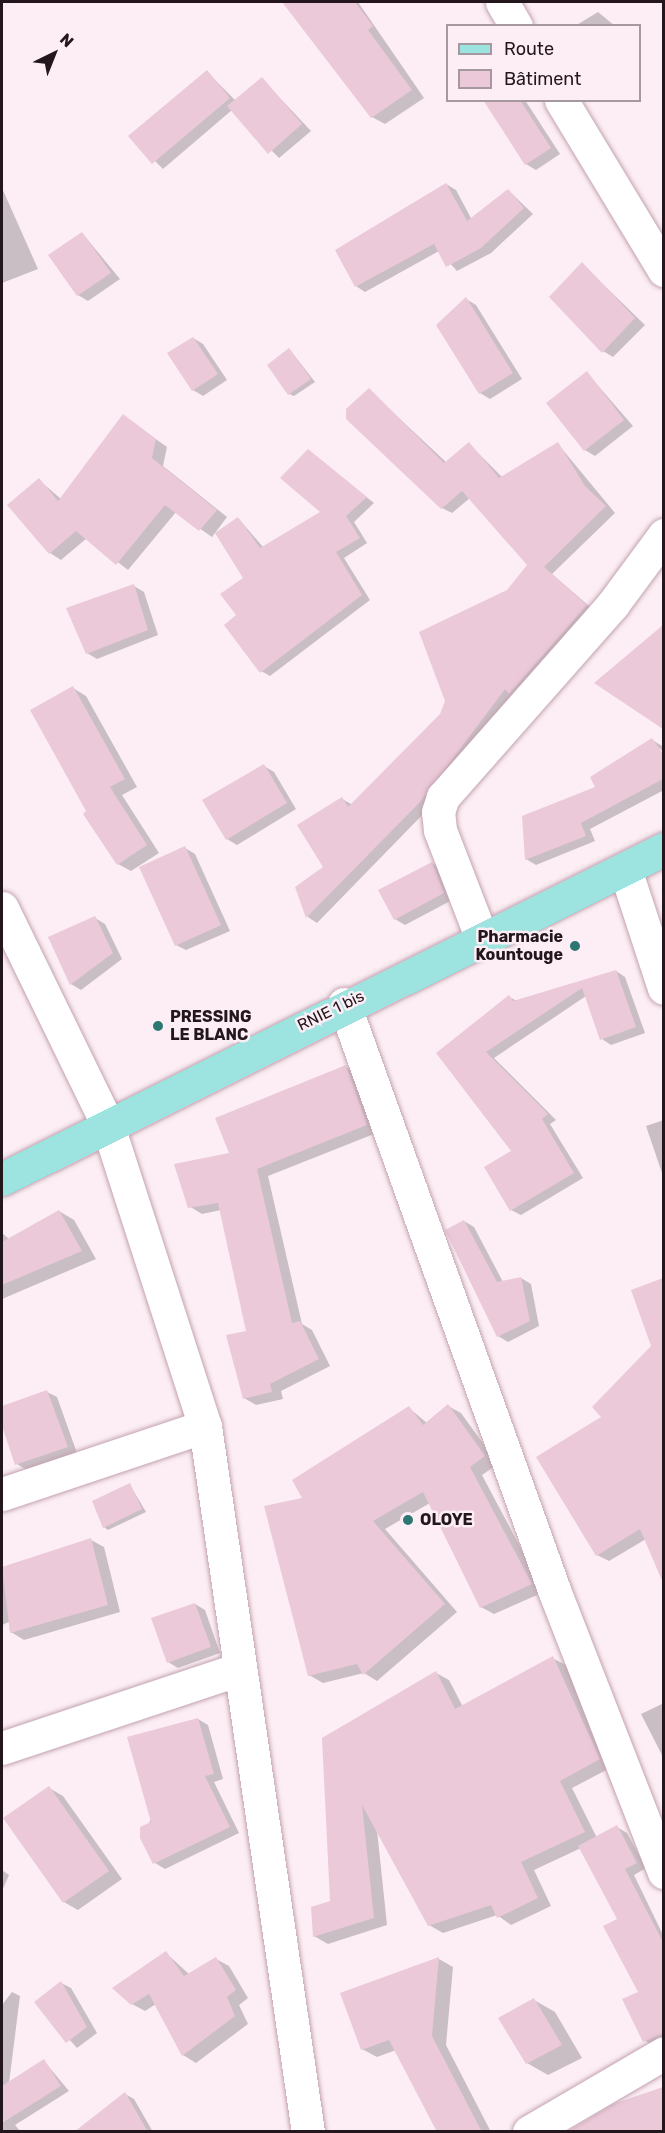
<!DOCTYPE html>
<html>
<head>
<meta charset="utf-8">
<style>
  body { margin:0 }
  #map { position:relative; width:665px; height:2133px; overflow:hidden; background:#fceef4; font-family:Rubik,sans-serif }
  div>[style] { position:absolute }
  .shadow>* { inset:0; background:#0003 }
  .building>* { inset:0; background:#ebc9d8 }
  .roads { filter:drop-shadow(0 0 2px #c3a2b1) drop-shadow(0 0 2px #c3a2b1) }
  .minor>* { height:33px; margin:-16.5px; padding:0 16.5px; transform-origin:16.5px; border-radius:16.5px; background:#fff }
  .major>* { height:33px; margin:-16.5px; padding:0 16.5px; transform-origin:16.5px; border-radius:16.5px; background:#9de4e0 }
  .dots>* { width:16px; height:16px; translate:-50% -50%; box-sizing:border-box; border:3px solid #fceef4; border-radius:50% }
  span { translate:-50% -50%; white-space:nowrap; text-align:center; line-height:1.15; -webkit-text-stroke:5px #fceef4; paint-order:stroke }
  .poi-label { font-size:16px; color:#23171d; font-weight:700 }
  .right { translate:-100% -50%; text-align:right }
  .left { translate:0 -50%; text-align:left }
  .street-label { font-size:16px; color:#23171d }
  .frame { position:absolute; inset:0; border:3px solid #23171d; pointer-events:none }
  .legend { position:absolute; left:446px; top:24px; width:195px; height:78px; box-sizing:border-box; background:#fceef4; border:2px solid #a5989e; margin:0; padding:8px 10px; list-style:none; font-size:18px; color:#23171d }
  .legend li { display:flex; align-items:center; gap:12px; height:30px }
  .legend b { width:30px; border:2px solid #a5989e }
  .north { position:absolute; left:24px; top:24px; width:60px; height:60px; -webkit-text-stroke:4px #fceef4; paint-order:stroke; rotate:43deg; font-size:16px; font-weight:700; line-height:24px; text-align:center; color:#23171d }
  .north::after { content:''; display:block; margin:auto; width:21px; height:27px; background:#23171d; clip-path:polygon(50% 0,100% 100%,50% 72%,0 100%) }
</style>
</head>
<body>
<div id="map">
  <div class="shadow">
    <div style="clip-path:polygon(284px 2px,358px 2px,424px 98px,385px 124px,372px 117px)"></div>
    <div style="clip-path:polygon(598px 12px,615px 26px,575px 26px)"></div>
    <div style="clip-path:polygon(207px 72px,236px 101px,262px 79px,311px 131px,279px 158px,232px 110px,163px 169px,130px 136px)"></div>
    <div style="clip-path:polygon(485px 100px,525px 100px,560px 154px,536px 170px,526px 164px)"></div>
    <div style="clip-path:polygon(446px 184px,456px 190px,472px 220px,508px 190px,533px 214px,491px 253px,457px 271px,439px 251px,365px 292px,356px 286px)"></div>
    <div style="clip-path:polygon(2px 188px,38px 269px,2px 283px)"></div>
    <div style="clip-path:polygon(82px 233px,120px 279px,88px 301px,78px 295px)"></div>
    <div style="clip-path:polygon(582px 264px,645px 325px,613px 357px,603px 351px)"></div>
    <div style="clip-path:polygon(466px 299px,476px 305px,522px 379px,490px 399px,480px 393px)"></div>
    <div style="clip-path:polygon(193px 338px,203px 344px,227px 380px,203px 396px,193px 390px)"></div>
    <div style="clip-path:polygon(290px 350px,315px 382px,294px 396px,289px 394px)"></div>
    <div style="clip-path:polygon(587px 373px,633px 426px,595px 456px,585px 450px)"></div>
    <div style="clip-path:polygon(369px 390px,447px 463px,469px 444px,502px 477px,558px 444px,615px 513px,552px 574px,596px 612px,432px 805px,317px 923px,308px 917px,297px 887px,325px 867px,342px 799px,353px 805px,442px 714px,508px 591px,529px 565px,470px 498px,452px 513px,442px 508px)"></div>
    <div style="clip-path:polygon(123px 416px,167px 447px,163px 466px,227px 517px,212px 537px,176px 512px,128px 570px,87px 538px,61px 560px,50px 553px,39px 480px,61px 499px)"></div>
    <div style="clip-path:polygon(308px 451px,374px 503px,354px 522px,367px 543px,344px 558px,370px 600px,270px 676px,261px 671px,238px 616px,245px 578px,238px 518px,263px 547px,322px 513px)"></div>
    <div style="clip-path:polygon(134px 586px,144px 592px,158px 635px,97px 659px,87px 653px)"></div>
    <div style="clip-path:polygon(664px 627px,664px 727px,596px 682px)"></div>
    <div style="clip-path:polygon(73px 688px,86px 696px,137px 787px,122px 795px,159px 853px,131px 871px,118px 864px,88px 812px)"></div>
    <div style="clip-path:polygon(652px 740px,664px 747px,664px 752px,656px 746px,664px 757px,664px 790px,590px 829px,595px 841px,536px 865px,526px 859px)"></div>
    <div style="clip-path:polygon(264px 766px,274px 772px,296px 809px,237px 845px,227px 839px)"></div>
    <div style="clip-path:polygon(185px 848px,195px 854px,230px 931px,186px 950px,176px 945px)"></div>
    <div style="clip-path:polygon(432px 863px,442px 869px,454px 899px,405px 925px,395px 919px)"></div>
    <div style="clip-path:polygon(95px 918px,105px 924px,122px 959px,81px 990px,71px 984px,50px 938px)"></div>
    <div style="clip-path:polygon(616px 971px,625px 977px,645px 1033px,611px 1045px,602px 1039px,586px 996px,494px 1058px,556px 1120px,550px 1124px,583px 1178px,521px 1215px,511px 1210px,513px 1151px,438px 1053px,509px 997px,517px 1001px)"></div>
    <div style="clip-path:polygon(346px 1067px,358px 1074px,379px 1132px,268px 1176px,302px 1324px,312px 1330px,330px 1366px,281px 1391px,283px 1399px,256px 1405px,244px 1398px,248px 1332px,221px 1210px,202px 1214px,189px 1206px,231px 1154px)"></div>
    <div style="clip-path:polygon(664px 1120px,664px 1179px,646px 1126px)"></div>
    <div style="clip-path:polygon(59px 1211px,74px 1220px,96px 1259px,2px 1299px,2px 1233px,9px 1239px)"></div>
    <div style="clip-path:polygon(464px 1221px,474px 1227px,503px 1282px,521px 1278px,531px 1284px,539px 1326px,508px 1342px,498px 1336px)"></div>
    <div style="clip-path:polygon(664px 1280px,664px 1351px,658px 1352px,664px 1356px,664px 1427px,619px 1474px,664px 1454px,664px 1581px,646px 1539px,609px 1561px,597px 1555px,604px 1417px,652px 1347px,633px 1291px)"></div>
    <div style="clip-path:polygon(47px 1392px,57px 1397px,77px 1453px,27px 1470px,17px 1464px,2px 1407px)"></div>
    <div style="clip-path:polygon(448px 1406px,461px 1413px,498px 1464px,482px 1475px,544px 1592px,494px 1614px,481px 1607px,430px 1503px,385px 1529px,457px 1612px,377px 1681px,364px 1673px,323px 1683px,309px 1675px,304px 1499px,409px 1408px,427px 1423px)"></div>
    <div style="clip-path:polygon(130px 1485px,146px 1512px,108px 1530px,104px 1527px)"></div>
    <div style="clip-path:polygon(91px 1540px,104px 1547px,120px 1612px,24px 1640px,11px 1632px,9px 1622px,2px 1625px,2px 1568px)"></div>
    <div style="clip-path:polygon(195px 1604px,205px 1610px,220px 1653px,178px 1668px,168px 1662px)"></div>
    <div style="clip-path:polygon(552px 1658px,566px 1665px,612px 1767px,572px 1788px,597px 1838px,617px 1827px,627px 1833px,646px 1868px,634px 1875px,664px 1937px,664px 2042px,654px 2046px,644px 2040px,640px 1992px,619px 1919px,581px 1848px,534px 1870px,551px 1906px,511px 1925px,497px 1915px,443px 1933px,429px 1925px,377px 1830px,387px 1925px,328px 1944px,314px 1936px,331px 1902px,323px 1738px,436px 1673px,449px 1680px,463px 1707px)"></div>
    <div style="clip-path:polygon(664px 1703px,664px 1759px,641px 1714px)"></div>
    <div style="clip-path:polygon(198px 1719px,208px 1725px,223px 1779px,214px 1782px,239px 1833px,165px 1869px,155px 1863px,142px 1838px)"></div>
    <div style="clip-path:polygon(49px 1788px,63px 1796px,122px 1879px,78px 1910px,64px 1902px)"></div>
    <div style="clip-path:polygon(2px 1870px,9px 1875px,2px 1891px)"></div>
    <div style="clip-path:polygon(166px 1953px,190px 1975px,216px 1959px,229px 1966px,248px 1998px,239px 2005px,248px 2024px,196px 2063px,183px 2055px,156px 2004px,145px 2011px,132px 2004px)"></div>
    <div style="clip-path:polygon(439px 1959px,453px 1967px,446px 2045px,491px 2132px,439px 2132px,396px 2050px,377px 2057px,362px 2049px,342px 1994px)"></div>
    <div style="clip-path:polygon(61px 1983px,71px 1988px,97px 2033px,77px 2048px,36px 2002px)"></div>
    <div style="clip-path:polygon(12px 1992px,20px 1996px,9px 2083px,44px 2061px,69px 2091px,15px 2125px,21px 2132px,2px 2132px,2px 2005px)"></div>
    <div style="clip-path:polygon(534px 2000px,555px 2012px,582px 2058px,548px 2075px,527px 2063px)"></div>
    <div style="clip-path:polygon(664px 2088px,664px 2132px,576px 2132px,635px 2097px)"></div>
    <div style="clip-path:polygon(125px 2094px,134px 2099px,153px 2132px,101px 2132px)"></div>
  </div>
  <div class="building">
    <div style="clip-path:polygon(282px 2px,355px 2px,373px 26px,368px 30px,412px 90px,371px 118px)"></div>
    <div style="clip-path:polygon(207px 70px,230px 98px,152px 164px,128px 136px)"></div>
    <div style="clip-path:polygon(262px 77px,302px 124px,268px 154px,227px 106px)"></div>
    <div style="clip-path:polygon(483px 100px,520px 100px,551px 148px,525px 165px)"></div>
    <div style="clip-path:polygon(446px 183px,467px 221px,508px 189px,524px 208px,481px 248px,446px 267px,434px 244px,355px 287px,335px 250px)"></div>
    <div style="clip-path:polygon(82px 232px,111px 273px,77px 296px,48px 255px)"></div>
    <div style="clip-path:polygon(582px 262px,635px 318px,602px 353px,549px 297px)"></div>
    <div style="clip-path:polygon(466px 297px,513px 373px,479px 394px,436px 325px)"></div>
    <div style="clip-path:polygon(193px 337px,218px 374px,192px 391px,167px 353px)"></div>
    <div style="clip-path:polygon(289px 348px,311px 379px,288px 395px,267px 365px)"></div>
    <div style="clip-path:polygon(587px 371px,624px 420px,584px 451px,546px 403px)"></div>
    <div style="clip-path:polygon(369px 388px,444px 463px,469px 442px,499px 478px,558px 442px,585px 486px,606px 506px,544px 567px,587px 605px,509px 694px,505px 689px,422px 800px,306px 918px,295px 887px,323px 867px,297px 825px,342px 797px,348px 807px,440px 714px,445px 701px,419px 632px,507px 590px,527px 565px,462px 491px,441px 509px,346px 419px,346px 409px)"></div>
    <div style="clip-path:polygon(123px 414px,156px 439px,152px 458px,217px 510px,199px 531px,165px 505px,116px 565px,76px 531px,49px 554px,7px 505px,39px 478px,58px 501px)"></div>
    <div style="clip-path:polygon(308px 449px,367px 497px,346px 516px,360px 538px,336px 552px,362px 595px,260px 673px,224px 625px,236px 615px,220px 594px,243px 578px,215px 533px,238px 517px,260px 548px,320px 512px,280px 478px)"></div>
    <div style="clip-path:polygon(134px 584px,148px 630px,86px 654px,66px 608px)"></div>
    <div style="clip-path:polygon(663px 625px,663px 729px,594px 683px)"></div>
    <div style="clip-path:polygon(73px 686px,125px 779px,110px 787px,147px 845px,117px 865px,83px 814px,86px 811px,30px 710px)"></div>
    <div style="clip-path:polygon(652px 738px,663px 754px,663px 779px,581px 823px,586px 836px,525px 860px,522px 816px,595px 787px,590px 777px)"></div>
    <div style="clip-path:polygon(264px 764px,287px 803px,226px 840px,202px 800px)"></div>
    <div style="clip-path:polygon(185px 846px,221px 925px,175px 946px,139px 867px)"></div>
    <div style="clip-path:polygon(432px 862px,444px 893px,394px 920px,378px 890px)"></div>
    <div style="clip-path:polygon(95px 916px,113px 953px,70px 985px,48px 937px)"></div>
    <div style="clip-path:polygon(616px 970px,636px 1027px,600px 1040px,582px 988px,486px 1052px,548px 1114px,542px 1119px,574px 1173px,510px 1211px,484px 1167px,511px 1151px,436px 1053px,509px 995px,513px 1001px)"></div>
    <div style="clip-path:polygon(346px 1065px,367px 1125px,257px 1169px,292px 1323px,300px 1321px,319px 1359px,270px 1384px,272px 1392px,243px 1399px,226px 1335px,246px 1331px,218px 1203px,188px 1208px,174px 1164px,229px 1153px,215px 1118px)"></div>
    <div style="clip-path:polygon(59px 1210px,82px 1251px,2px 1285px,2px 1242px)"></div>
    <div style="clip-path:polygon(464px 1220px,497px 1282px,521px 1277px,530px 1321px,497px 1337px,445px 1230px)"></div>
    <div style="clip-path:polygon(663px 1278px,663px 1583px,640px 1529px,596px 1556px,536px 1457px,601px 1417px,592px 1407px,651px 1346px,631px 1290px)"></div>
    <div style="clip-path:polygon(47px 1390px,68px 1447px,15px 1465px,2px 1426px,2px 1406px)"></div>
    <div style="clip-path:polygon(448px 1404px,485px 1456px,470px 1467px,532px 1584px,480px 1608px,423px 1492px,373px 1521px,445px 1604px,363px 1675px,357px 1664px,308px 1676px,264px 1506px,302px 1498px,292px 1480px,409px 1406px,423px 1425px)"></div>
    <div style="clip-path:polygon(130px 1483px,142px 1509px,103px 1528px,92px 1501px)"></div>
    <div style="clip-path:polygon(91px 1538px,108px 1605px,10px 1633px,2px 1567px)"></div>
    <div style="clip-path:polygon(195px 1603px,211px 1647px,167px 1663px,151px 1618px)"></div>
    <div style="clip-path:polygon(553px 1656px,600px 1759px,560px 1781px,585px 1832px,521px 1862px,538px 1898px,497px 1918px,491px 1905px,428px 1926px,362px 1805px,374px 1918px,313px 1937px,311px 1907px,330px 1901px,322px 1738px,436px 1671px,455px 1709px)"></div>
    <div style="clip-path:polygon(198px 1718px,214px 1774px,205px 1776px,230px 1827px,153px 1864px,140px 1838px,140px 1827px,151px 1822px,127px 1737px)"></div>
    <div style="clip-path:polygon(49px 1786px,109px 1871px,63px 1903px,3px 1818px)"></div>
    <div style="clip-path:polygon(617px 1825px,637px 1863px,625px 1869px,663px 1942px,663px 2034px,643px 2042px,622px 1999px,638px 1992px,603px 1926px,617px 1919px,578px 1846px)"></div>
    <div style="clip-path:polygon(166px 1951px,184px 1976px,216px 1957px,236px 1990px,227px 1997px,235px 2016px,182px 2056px,149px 1994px,131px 2005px,112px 1988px)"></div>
    <div style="clip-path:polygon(439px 1957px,432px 2036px,482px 2132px,437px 2132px,389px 2040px,361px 2050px,340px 1993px)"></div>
    <div style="clip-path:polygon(61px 1981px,87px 2027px,66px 2043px,34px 2002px)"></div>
    <div style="clip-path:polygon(534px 1998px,562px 2045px,526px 2064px,498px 2018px)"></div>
    <div style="clip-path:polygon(44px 2059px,61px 2086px,2px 2123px,2px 2086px)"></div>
    <div style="clip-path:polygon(663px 2087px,663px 2132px,567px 2132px,613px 2104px)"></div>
    <div style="clip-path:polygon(125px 2092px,148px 2132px,74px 2132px)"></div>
  </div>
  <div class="roads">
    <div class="minor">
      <div style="left:502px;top:2px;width:28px;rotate:60deg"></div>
      <div style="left:561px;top:100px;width:199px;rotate:58.8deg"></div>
      <div style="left:625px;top:869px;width:125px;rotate:71.9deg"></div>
      <div style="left:2px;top:908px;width:239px;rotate:64deg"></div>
      <div style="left:107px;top:1123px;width:318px;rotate:72.1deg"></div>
      <div style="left:205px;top:1426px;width:713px;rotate:81.7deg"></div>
      <div style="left:482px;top:939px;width:117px;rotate:-111.1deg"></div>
      <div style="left:440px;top:830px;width:18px;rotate:-96deg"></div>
      <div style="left:438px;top:812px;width:16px;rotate:-72deg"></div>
      <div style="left:443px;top:797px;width:257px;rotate:-48.6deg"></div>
      <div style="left:613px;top:604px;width:86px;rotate:-53.5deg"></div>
      <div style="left:344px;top:1004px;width:622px;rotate:70.28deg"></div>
      <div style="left:554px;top:1590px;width:303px;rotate:68.7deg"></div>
      <div style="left:2px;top:1494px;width:214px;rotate:-18.5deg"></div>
      <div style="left:2px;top:1748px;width:248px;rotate:-18.4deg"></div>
      <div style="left:529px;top:2132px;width:156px;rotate:-30.3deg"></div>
    </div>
    <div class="major">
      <div style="left:2px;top:1179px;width:740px;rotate:-26.5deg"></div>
    </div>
  </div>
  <div class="dots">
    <div style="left:575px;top:946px;background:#2d7671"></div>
    <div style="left:158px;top:1026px;background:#2d7671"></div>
    <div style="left:408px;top:1520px;background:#2d7671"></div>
  </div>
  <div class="poi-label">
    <span class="right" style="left:563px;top:946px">Pharmacie<br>Kountouge</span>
    <span class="left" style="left:170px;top:1026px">PRESSING<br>LE BLANC</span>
    <span class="left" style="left:420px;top:1520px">OLOYE</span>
  </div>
  <div class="street-label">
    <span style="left:331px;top:1011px;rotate:-26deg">RNIE 1 bis</span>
  </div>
  <div class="frame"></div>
  <ul class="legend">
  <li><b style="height:8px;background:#9de4e0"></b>Route</li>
  <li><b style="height:16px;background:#ebc9d8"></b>Bâtiment</li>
  </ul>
  <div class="north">N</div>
</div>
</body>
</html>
